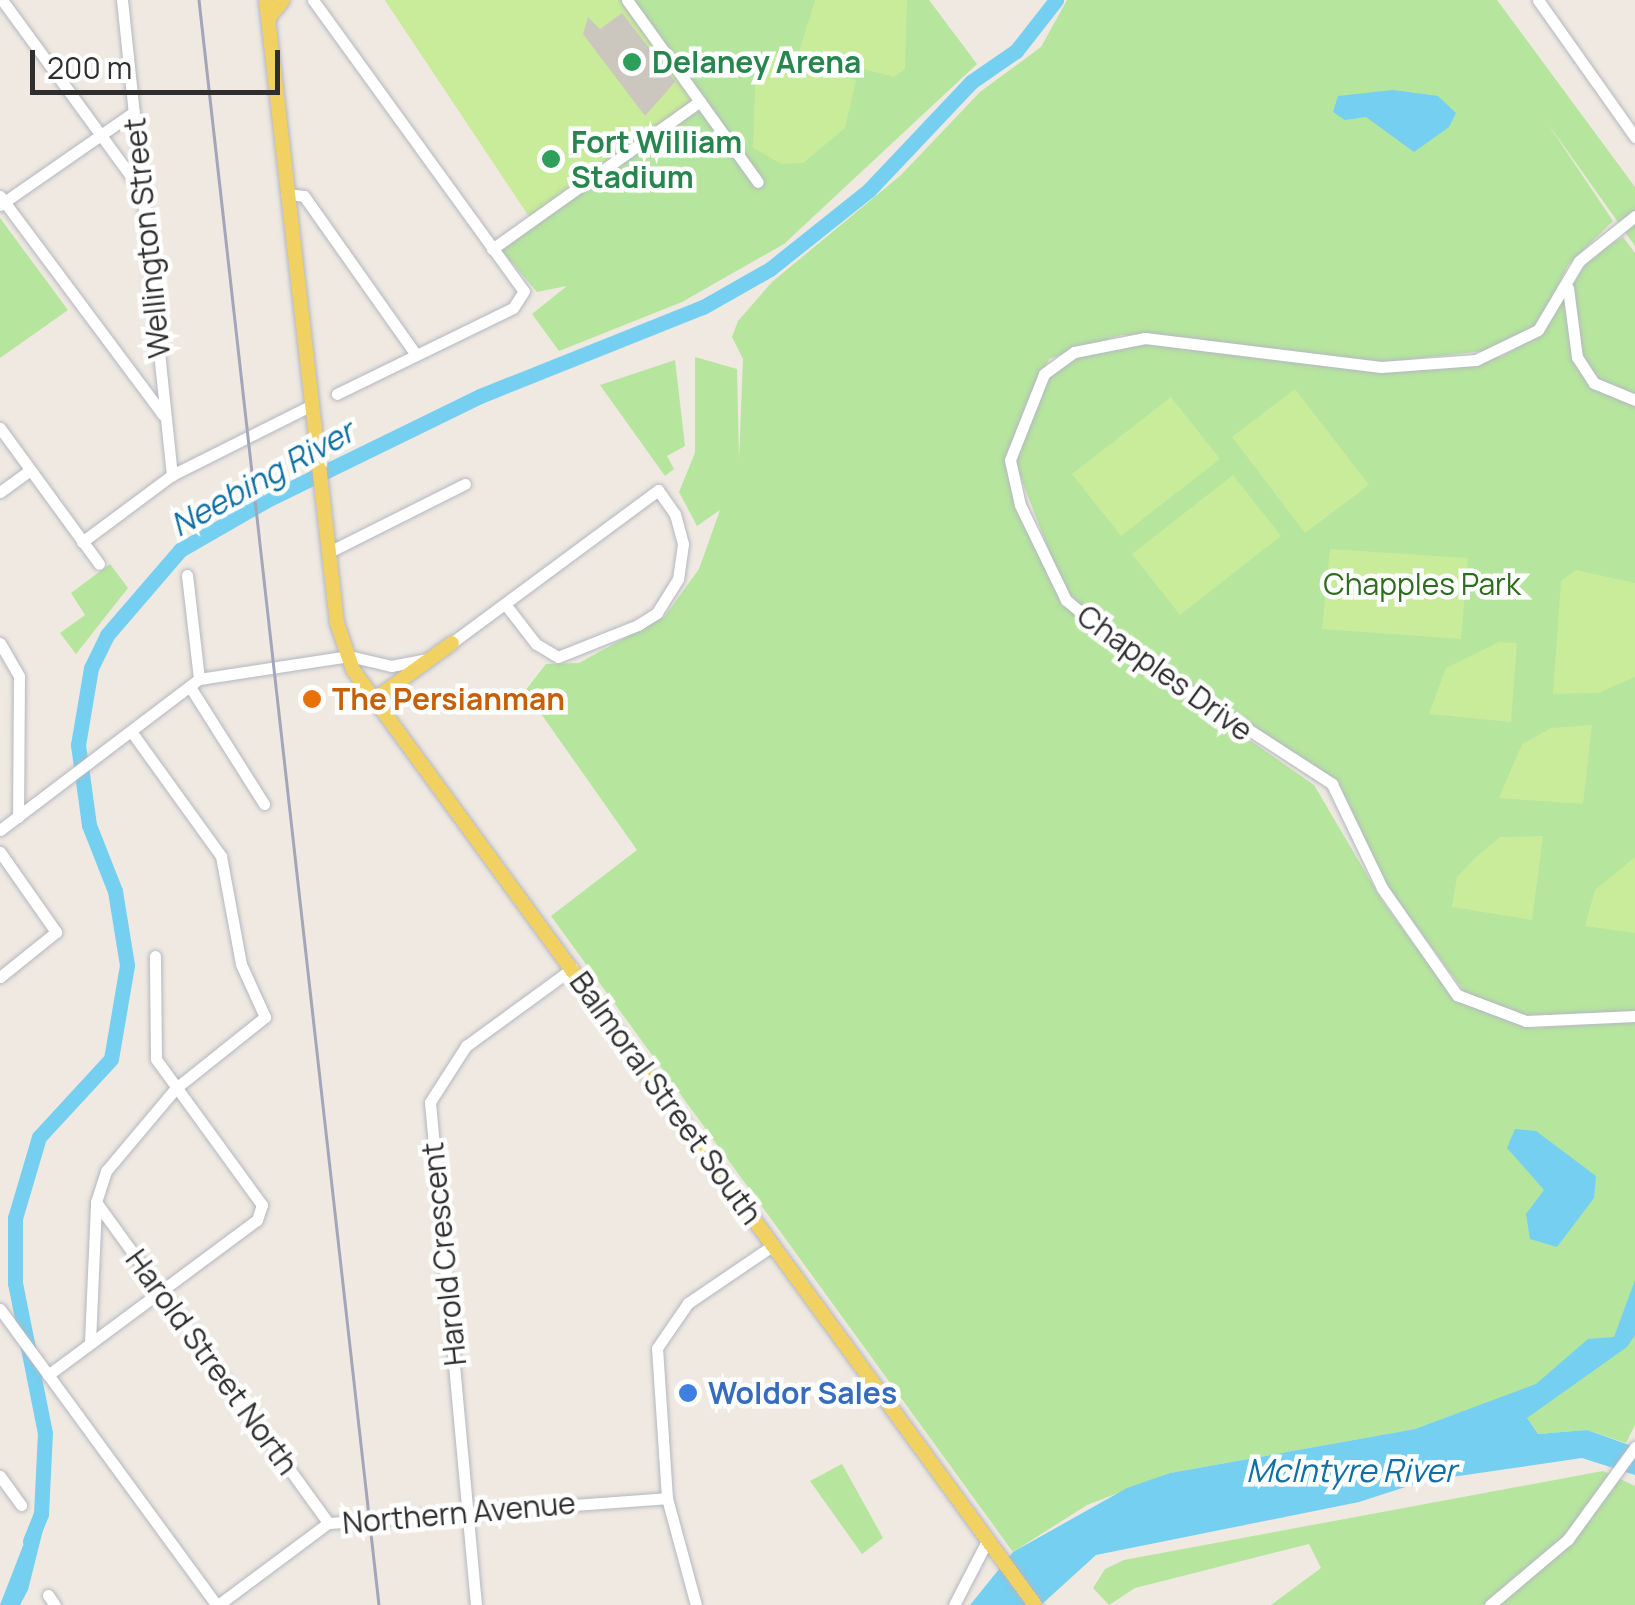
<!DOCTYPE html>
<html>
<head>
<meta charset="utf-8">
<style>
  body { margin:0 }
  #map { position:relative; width:1635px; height:1605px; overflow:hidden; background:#efe9e1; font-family:Manrope,sans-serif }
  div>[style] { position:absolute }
  .green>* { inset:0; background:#b6e59e }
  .pitch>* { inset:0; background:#c9ec9a }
  .water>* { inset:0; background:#75cff0 }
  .river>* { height:15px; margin:-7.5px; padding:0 7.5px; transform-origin:7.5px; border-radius:7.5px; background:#75cff0 }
  .building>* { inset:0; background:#cbc7bf }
  .roads { filter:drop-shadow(0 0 2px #b4b7c1) drop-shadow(0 0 2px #b4b7c1) }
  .minor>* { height:11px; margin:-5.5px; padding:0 5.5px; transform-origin:5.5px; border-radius:5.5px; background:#fff }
  .major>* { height:14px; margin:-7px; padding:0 7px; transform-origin:7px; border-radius:7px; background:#f2d163 }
  .rail>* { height:2.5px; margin:-1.25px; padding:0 1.25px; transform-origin:1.25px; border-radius:1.25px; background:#a3a6b8 }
  .dots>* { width:28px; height:28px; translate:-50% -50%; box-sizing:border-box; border:5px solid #fff; border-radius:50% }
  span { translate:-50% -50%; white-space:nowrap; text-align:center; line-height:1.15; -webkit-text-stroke:9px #fff; paint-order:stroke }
  .leisure-label { font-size:30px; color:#27864d; font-weight:700 }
  .left { translate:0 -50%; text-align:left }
  .street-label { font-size:30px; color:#2e2e2e }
  .park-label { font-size:30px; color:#2c6e1b }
  .food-label { font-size:30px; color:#c56008; font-weight:700 }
  .shop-label { font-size:30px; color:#366cbe; font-weight:700 }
  .water-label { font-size:32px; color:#0d6fa3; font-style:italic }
  .scale { position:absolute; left:30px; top:50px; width:250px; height:45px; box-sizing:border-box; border:5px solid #2e2e2e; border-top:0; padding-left:12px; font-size:30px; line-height:35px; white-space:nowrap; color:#2e2e2e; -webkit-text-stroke:8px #fff; paint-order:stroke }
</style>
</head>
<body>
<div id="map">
  <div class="green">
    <div style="clip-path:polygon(385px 0,929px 0,977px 64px,784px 244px,682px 302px,559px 351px,532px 314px,567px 286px,537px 292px,502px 251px,535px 225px)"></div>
    <div style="clip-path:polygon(1067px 0,1497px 0,1635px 187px,1635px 246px,1546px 121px,1613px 221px,1568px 265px,1539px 324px,1485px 351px,1376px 363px,1445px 369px,1503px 356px,1541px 333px,1591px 256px,1623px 237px,1635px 253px,1635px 1011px,1523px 1016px,1468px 997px,1389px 889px,1338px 782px,1201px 696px,1066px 594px,1015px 463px,1049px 376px,1070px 359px,1129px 344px,1204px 339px,1121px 335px,1049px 359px,1005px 464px,1060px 600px,1100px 636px,1314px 785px,1383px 902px,1455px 1000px,1531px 1028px,1635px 1022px,1635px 1425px,1626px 1443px,1587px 1430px,1538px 1434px,1527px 1418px,1525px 1389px,1415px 1429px,1170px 1473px,1087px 1505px,1013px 1552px,551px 916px,637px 850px,525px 691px,546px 664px,579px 663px,665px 616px,699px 569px,720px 510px,697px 526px,679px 492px,695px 453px,695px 357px,737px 369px,739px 460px,743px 359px,732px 337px,738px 321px,772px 282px,901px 175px,980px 92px,1041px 47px)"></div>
    <div style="clip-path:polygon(0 218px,68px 310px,0 358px)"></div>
    <div style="clip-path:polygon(675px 360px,685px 446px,667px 456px,674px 469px,665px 476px,600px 385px)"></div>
    <div style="clip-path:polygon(110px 564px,128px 588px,76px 654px,60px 633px,85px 615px,71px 593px)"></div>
    <div style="clip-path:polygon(842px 1464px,883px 1538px,862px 1554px,810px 1481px)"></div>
    <div style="clip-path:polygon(1603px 1471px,1635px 1486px,1635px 1605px,1271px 1605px,1321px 1568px,1309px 1544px,1135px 1588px,1109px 1605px,1093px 1588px,1105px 1569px,1124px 1560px)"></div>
  </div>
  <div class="pitch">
    <div style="clip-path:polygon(385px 0,619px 0,692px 100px,530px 218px)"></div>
    <div style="clip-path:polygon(815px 0,907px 0,905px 69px,894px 77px,799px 52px)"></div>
    <div style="clip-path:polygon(769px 53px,856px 80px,845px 128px,803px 163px,782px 164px,753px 148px,756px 62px)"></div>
    <div style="clip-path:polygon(1295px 389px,1369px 485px,1305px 533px,1232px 437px)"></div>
    <div style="clip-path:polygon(1171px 397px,1220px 459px,1121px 536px,1072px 474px)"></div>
    <div style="clip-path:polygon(1233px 475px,1281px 536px,1180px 615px,1132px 554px)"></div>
    <div style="clip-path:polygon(1330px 549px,1468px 558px,1461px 639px,1322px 629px)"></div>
    <div style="clip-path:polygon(1576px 570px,1635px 583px,1635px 677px,1598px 693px,1553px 694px,1561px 581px)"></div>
    <div style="clip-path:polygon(1499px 642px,1517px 643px,1511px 722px,1429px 714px,1446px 668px)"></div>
    <div style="clip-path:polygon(1592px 725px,1583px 804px,1499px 798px,1522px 744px,1551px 728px)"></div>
    <div style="clip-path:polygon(1543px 836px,1532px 920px,1452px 907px,1457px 877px,1478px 855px,1500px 837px)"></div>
    <div style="clip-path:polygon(1635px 857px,1635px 933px,1585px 926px,1595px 890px)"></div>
  </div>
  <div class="water">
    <div style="clip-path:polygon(1393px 90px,1438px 96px,1456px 113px,1449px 127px,1414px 152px,1366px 117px,1345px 120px,1333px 112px,1338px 96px)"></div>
    <div style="clip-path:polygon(1515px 1129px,1536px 1131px,1596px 1176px,1594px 1198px,1557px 1247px,1530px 1239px,1526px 1214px,1544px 1190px,1507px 1148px)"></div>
    <div style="clip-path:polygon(1635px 1280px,1635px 1335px,1627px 1347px,1527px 1418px,1538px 1434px,1587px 1430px,1635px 1447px,1635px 1475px,1582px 1458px,1424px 1481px,1359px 1502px,1096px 1555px,1041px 1605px,970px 1605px,1013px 1552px,1127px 1488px,1170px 1473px,1415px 1429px,1536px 1384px,1588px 1339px,1614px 1337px)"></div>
    <div style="clip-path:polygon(33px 1520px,44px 1526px,28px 1590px,20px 1605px,0 1605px)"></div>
  </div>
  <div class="river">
    <div style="left:30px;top:1541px;width:29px;rotate:-68deg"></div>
    <div style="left:41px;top:1514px;width:81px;rotate:-87.2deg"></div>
    <div style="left:45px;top:1433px;width:153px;rotate:-101.3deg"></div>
    <div style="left:15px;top:1283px;width:65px;rotate:-90deg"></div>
    <div style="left:15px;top:1218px;width:84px;rotate:-73.5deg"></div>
    <div style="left:39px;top:1137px;width:106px;rotate:-47.3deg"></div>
    <div style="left:111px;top:1059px;width:95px;rotate:-80.3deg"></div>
    <div style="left:127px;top:965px;width:75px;rotate:-99.2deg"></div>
    <div style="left:115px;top:891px;width:71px;rotate:-111.5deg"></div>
    <div style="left:89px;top:825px;width:81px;rotate:-97.8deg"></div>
    <div style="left:78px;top:745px;width:78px;rotate:-80.4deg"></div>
    <div style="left:91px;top:668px;width:37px;rotate:-64deg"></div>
    <div style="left:107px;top:635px;width:112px;rotate:-49.3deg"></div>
    <div style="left:180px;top:550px;width:100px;rotate:-29.9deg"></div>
    <div style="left:267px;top:500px;width:237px;rotate:-26deg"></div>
    <div style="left:480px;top:396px;width:240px;rotate:-21.8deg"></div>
    <div style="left:703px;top:307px;width:77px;rotate:-29.6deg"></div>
    <div style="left:770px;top:269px;width:127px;rotate:-38.6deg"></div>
    <div style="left:869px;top:190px;width:149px;rotate:-46.6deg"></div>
    <div style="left:971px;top:82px;width:55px;rotate:-34.6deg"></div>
    <div style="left:1016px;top:51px;width:65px;rotate:-51.9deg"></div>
  </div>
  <div class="building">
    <div style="clip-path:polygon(622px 13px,675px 82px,645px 116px,583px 34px,588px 17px,600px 29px)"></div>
  </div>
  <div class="roads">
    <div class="minor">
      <div style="left:2px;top:0;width:237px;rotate:53.8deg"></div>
      <div style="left:122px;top:0;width:478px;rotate:84deg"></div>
      <div style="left:313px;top:0;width:359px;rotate:54.1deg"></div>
      <div style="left:524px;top:291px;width:20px;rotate:123deg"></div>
      <div style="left:513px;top:308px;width:196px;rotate:154deg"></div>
      <div style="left:627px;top:0;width:224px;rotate:54.3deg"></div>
      <div style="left:1538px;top:0;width:168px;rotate:54.7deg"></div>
      <div style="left:286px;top:194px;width:18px;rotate:6deg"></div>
      <div style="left:304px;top:196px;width:194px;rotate:54.8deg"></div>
      <div style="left:0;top:196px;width:273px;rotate:53.3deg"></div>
      <div style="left:0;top:205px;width:163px;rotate:-34.8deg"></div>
      <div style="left:1635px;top:216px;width:72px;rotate:141.2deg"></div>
      <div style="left:1579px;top:261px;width:80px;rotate:120.7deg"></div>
      <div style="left:1538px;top:330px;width:69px;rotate:154.2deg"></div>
      <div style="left:1476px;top:360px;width:95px;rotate:175.8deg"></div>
      <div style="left:1381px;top:367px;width:238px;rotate:-173deg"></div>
      <div style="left:1145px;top:338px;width:72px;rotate:168.8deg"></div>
      <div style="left:1074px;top:352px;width:37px;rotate:144deg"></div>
      <div style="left:1044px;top:374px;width:92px;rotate:111.6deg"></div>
      <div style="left:1010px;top:460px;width:46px;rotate:77.5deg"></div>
      <div style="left:1020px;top:505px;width:106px;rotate:64.2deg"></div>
      <div style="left:1066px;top:600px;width:78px;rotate:39.8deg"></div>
      <div style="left:1126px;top:650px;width:246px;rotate:33deg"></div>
      <div style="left:1332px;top:784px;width:115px;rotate:64.3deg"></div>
      <div style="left:1382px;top:888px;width:131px;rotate:55deg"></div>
      <div style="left:1457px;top:995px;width:74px;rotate:20.6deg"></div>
      <div style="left:1526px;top:1021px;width:109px;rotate:-2.6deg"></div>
      <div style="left:492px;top:249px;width:255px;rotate:-35.4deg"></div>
      <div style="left:1568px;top:288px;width:70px;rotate:82.6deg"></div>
      <div style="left:1577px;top:357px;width:31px;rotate:57deg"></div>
      <div style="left:1594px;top:383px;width:44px;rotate:22.5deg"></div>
      <div style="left:0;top:428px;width:168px;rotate:53.9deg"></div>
      <div style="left:0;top:492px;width:37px;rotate:-36deg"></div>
      <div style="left:82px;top:542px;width:112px;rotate:-36.7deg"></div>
      <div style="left:172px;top:475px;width:154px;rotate:-26.6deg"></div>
      <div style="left:329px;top:552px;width:152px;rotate:-26.6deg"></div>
      <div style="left:187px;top:575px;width:105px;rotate:83.4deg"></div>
      <div style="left:0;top:643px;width:38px;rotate:60deg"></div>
      <div style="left:19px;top:676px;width:141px;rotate:90.4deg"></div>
      <div style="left:446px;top:647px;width:264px;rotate:-36.5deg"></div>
      <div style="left:658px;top:490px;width:29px;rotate:55deg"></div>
      <div style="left:675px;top:514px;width:31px;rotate:75deg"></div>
      <div style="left:683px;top:544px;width:35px;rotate:98deg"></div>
      <div style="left:678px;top:579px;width:40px;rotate:122deg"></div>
      <div style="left:657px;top:613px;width:22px;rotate:148deg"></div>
      <div style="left:638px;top:625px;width:86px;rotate:158.2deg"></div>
      <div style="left:558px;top:657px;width:26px;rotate:-149deg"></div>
      <div style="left:536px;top:644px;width:51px;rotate:-127.8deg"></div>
      <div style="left:192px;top:690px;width:135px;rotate:57.7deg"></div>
      <div style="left:0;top:830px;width:250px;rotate:-37.2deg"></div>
      <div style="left:199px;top:679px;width:152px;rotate:-8.7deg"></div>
      <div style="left:349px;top:656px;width:43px;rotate:13.4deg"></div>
      <div style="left:391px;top:666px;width:36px;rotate:-11deg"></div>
      <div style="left:0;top:852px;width:98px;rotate:55deg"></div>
      <div style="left:56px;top:932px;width:72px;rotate:141.2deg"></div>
      <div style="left:96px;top:1202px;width:396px;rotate:54.1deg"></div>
      <div style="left:0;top:1309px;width:367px;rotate:53.8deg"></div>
      <div style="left:90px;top:1342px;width:140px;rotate:-87.5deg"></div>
      <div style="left:96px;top:1202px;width:33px;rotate:-72deg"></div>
      <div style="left:106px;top:1171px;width:109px;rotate:-49.9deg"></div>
      <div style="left:176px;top:1088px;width:114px;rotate:-38.6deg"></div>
      <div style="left:265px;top:1017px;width:58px;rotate:-114.4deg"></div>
      <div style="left:241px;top:964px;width:110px;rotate:-100.5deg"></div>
      <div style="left:221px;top:856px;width:150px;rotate:-125.8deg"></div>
      <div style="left:48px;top:1375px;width:260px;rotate:-36.6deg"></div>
      <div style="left:257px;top:1220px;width:16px;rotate:-72deg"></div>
      <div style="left:262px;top:1205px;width:180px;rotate:-126deg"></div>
      <div style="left:156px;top:1059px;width:103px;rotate:-90.6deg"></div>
      <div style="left:0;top:1476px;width:36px;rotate:54deg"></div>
      <div style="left:48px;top:1595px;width:12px;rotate:55deg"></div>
      <div style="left:218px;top:1605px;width:137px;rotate:-36.7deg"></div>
      <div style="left:328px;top:1523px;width:340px;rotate:-4.2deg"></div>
      <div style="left:476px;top:1605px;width:505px;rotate:-95.23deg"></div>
      <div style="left:430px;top:1102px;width:67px;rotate:-57.3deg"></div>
      <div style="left:466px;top:1046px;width:132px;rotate:-36.1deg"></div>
      <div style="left:696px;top:1605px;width:111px;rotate:-105.2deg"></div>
      <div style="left:667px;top:1498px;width:150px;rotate:-93.8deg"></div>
      <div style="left:657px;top:1348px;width:55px;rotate:-55.4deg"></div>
      <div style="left:688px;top:1303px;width:102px;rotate:-34.2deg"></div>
      <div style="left:954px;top:1605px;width:74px;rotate:-62.7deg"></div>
      <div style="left:1490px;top:1605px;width:102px;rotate:-40.2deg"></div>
      <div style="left:1568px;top:1539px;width:114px;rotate:-53.9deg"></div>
    </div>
    <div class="major">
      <div style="left:266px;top:0;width:627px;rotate:83.5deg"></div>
      <div style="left:337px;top:623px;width:50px;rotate:71.2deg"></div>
      <div style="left:353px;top:670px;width:1157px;rotate:53.89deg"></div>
      <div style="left:268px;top:19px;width:24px;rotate:-52deg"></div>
      <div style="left:375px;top:699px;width:95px;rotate:-36deg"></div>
    </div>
  </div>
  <div class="rail">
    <div style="left:199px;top:0;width:1615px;rotate:83.6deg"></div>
  </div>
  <div class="dots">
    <div style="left:632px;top:62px;background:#2e9e5b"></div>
    <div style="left:551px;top:159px;background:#2e9e5b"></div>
    <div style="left:312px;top:699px;background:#e8710a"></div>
    <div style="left:688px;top:1393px;background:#3f7fe0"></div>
  </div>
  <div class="leisure-label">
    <span class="left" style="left:652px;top:62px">Delaney Arena</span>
    <span class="left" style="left:571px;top:159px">Fort William<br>Stadium</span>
  </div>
  <div class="street-label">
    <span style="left:147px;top:238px;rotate:-96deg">Wellington Street</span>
    <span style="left:1165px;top:673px;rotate:36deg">Chapples Drive</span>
    <span style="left:666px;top:1098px;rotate:54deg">Balmoral Street South</span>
    <span style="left:444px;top:1254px;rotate:-96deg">Harold Crescent</span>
    <span style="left:212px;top:1362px;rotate:54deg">Harold Street North</span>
    <span style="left:459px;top:1513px;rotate:-5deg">Northern Avenue</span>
  </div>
  <div class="park-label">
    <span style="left:1422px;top:584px">Chapples Park</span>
  </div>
  <div class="food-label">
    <span class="left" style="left:332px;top:699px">The Persianman</span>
  </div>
  <div class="shop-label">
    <span class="left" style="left:708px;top:1393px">Woldor Sales</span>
  </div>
  <div class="water-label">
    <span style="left:262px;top:478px;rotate:-29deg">Neebing River</span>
    <span style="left:1351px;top:1470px">McIntyre River</span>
  </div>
  <div class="scale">200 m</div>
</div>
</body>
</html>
